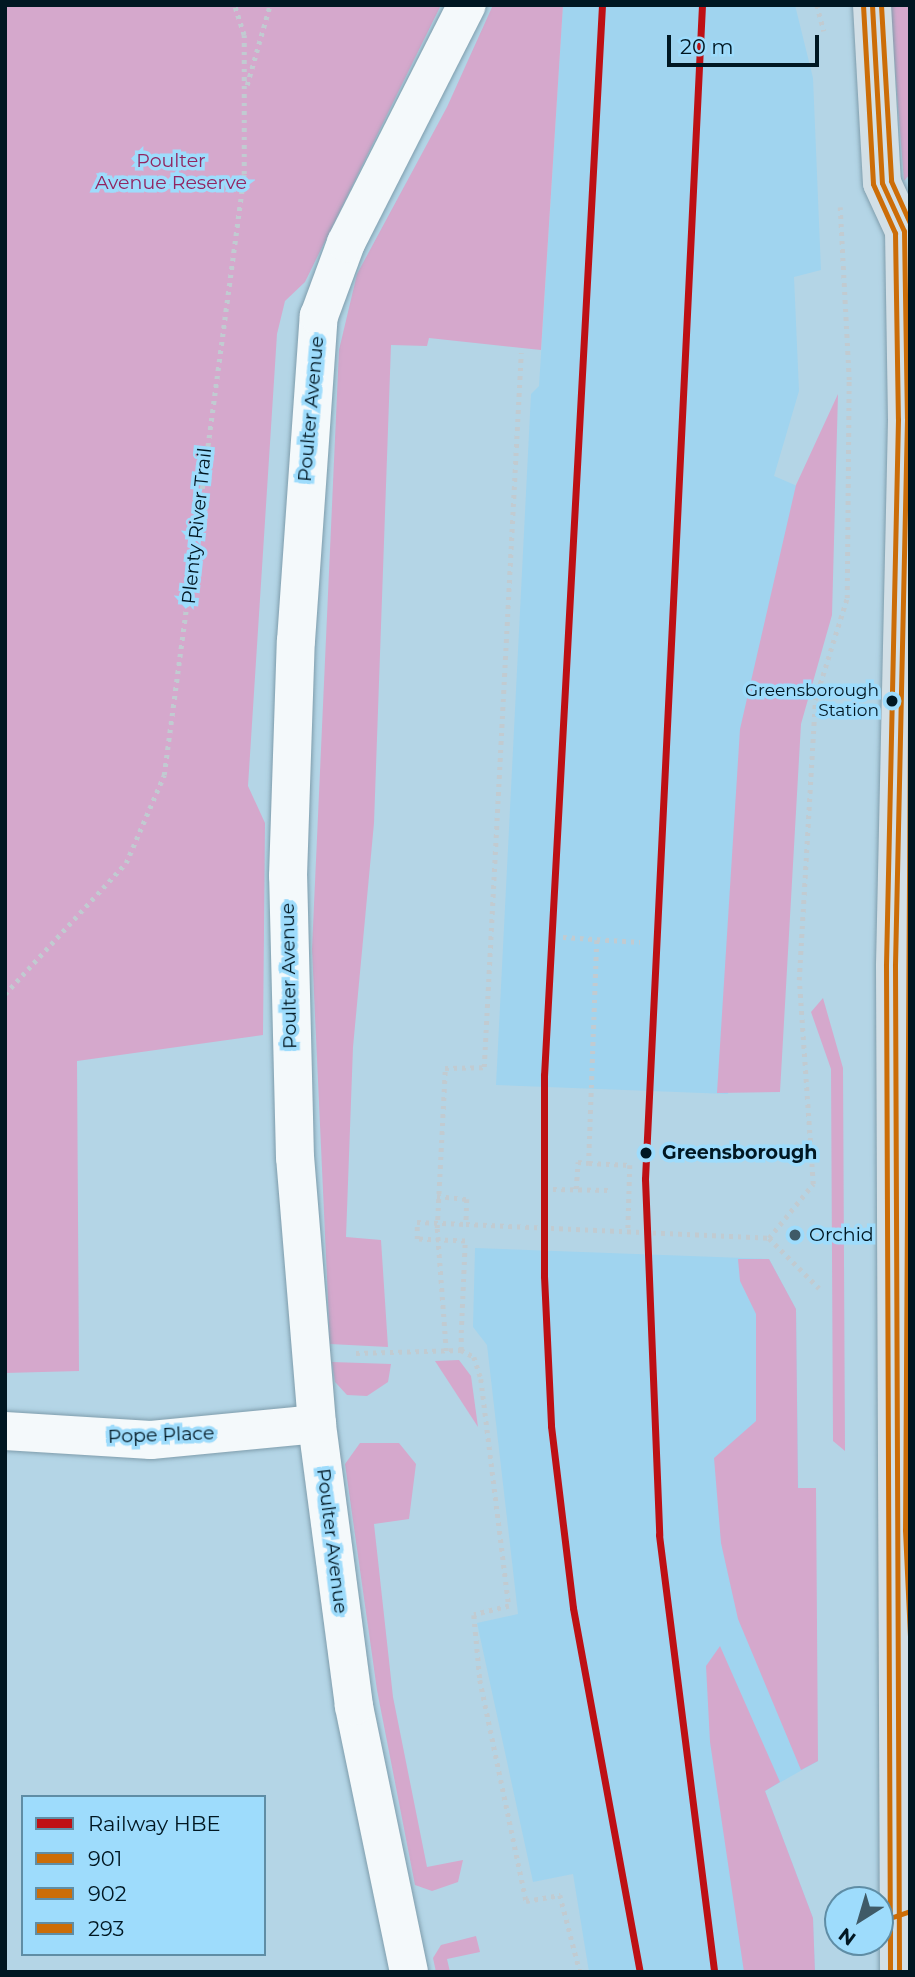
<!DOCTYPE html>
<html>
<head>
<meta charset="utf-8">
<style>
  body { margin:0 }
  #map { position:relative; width:915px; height:1977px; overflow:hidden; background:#b4d5e6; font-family:Montserrat,sans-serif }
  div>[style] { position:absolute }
  .built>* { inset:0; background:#a0d4ef }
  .green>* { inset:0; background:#d5a8cc }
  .path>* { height:4.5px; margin-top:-2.25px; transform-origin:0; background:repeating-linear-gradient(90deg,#c1cbd1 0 3.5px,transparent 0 8.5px) }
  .roads { filter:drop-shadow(0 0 2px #7f9dac) drop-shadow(0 0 2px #7f9dac) }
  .minor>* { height:38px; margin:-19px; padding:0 19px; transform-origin:19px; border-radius:19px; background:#f4f9fb }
  .major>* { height:38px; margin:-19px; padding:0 19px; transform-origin:19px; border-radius:19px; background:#d2dfe6 }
  .path-bridge>* { height:4.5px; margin-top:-2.25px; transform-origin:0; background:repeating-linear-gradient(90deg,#c1cbd1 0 3.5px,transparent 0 8.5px) }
  .bus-1>* { height:5px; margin:-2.5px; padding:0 2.5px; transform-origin:2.5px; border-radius:2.5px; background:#cc6d07 }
  .bus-2>* { height:5px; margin:-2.5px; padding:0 2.5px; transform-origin:2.5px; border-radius:2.5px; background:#cc6d07 }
  .bus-3>* { height:5px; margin:-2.5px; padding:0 2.5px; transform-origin:2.5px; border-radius:2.5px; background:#cc6d07 }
  .rail-1>* { height:7px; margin:-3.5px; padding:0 3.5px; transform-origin:3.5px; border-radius:3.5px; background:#be1014 }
  .dots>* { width:19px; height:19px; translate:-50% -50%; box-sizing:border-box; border:4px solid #9edcfc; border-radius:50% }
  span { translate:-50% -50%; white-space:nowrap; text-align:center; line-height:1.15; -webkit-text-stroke:7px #9edcfc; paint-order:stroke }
  .bus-label { font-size:17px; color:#001722 }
  .right { translate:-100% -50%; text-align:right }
  .park-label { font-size:19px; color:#922561 }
  .street-label { font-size:19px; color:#001722 }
  .stop-label { font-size:19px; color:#001722; font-weight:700 }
  .left { translate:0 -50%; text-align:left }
  .poi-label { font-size:19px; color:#001722 }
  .frame { position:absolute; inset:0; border:7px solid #001722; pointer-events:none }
  .legend { position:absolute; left:21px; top:1795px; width:245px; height:161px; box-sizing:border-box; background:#9edcfc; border:2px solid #5f8da5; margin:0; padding:9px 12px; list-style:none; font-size:21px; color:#001722 }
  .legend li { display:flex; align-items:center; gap:14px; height:35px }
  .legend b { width:35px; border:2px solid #5f8da5 }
  .north { position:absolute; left:824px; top:1886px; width:70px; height:70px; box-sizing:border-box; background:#9edcfc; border:2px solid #5f8da5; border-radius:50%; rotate:217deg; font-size:19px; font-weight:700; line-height:28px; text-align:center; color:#001722 }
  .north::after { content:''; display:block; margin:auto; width:24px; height:32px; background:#3f5a67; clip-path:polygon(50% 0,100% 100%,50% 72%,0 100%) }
  .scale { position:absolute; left:667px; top:35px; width:152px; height:32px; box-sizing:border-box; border:4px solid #001722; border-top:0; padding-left:9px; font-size:21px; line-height:24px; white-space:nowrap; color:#001722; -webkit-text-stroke:5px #9edcfc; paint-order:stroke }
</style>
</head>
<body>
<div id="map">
  <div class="built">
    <div style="clip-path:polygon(563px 5px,795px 5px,813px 78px,821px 270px,794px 277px,799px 391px,774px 476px,825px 498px,728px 1094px,496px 1085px,531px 394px,539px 386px)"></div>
    <div style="clip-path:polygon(475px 1248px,769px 1259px,796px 1309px,801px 1703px,818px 1761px,765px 1791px,813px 1918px,815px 1972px,589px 1972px,573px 1874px,533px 1882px,477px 1623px,518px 1614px,487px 1345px,473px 1327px)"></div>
  </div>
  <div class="green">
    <div style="clip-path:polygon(5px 5px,441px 5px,305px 282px,285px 301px,277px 334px,248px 786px,265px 823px,263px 1035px,77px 1061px,79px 1371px,5px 1373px)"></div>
    <div style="clip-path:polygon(493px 5px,563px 5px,541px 350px,429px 338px,427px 346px,391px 345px,374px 823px,353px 1047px,346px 1237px,381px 1240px,388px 1347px,330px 1344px,312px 949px,339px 350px,357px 274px,447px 107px)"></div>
    <div style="clip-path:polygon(890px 5px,910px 5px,910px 174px,904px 181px)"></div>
    <div style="clip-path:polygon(838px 394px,832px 615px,801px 724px,780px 1092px,717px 1093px,740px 729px,796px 485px)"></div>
    <div style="clip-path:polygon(823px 998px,843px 1068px,845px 1451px,833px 1441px,831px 1069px,811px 1012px)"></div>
    <div style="clip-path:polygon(738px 1259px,769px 1259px,796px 1309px,798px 1488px,816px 1488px,818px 1761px,801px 1770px,738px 1619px,721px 1543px,714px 1458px,756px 1421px,756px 1314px,740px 1281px)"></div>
    <div style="clip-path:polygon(459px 1360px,471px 1376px,478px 1427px,435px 1361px)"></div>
    <div style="clip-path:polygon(332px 1362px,391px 1364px,388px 1382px,367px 1396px,347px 1395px,335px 1382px)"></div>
    <div style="clip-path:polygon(360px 1443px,399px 1443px,416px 1464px,409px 1519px,374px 1524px,393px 1697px,427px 1867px,463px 1860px,458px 1882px,432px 1891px,415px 1885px,377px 1690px,345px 1464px)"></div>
    <div style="clip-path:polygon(720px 1646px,780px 1782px,765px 1791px,813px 1918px,815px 1972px,744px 1972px,710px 1742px,706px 1666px)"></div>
    <div style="clip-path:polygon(476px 1936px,480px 1952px,447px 1959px,450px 1972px,436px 1972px,433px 1958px,441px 1945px)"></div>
  </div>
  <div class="path">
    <div style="left:817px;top:5px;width:27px;rotate:75deg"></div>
    <div style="left:247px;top:85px;width:83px;rotate:-74deg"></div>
    <div style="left:563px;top:937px;width:77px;rotate:3.7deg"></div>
    <div style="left:597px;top:940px;width:223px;rotate:92.1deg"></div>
    <div style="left:589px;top:1163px;width:41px;rotate:2.8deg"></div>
    <div style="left:630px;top:1165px;width:68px;rotate:91.7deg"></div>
    <div style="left:5px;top:994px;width:178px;rotate:-47.3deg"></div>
    <div style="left:126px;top:863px;width:96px;rotate:-66.6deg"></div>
    <div style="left:164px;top:775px;width:606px;rotate:-82.42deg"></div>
    <div style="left:244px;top:174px;width:139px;rotate:-90deg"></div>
    <div style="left:244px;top:35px;width:32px;rotate:-108deg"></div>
    <div style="left:553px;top:1189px;width:57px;rotate:1deg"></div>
    <div style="left:576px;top:1189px;width:27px;rotate:-86deg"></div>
    <div style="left:578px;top:1162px;width:11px;rotate:5deg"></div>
    <div style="left:437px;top:1196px;width:30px;rotate:6deg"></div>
    <div style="left:467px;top:1199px;width:25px;rotate:92deg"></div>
    <div style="left:466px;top:1224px;width:303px;rotate:2.6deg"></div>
    <div style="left:769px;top:1238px;width:71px;rotate:45deg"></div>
    <div style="left:769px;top:1238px;width:70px;rotate:-50.8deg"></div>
    <div style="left:813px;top:1184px;width:204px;rotate:-93.9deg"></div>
    <div style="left:799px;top:980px;width:280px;rotate:-86.7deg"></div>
    <div style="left:815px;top:700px;width:107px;rotate:-72.6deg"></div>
    <div style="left:847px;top:598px;width:218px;rotate:-89.5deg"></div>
    <div style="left:849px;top:380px;width:173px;rotate:-93deg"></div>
    <div style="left:461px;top:1350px;width:15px;rotate:28deg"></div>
    <div style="left:474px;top:1357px;width:23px;rotate:72deg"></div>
    <div style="left:481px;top:1379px;width:229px;rotate:83deg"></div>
    <div style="left:509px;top:1606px;width:36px;rotate:166deg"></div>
    <div style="left:474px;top:1615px;width:65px;rotate:84.7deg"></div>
    <div style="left:480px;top:1680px;width:226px;rotate:78.2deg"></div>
    <div style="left:526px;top:1901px;width:35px;rotate:-10deg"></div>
    <div style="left:560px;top:1895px;width:80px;rotate:75.4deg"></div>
    <div style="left:446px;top:1351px;width:123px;rotate:-94.2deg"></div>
    <div style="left:437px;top:1228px;width:160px;rotate:-87.1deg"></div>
    <div style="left:445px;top:1068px;width:39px;rotate:-1deg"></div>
    <div style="left:484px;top:1067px;width:715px;rotate:-87.03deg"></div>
    <div style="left:356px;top:1353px;width:105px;rotate:-1.6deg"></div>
    <div style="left:461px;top:1350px;width:17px;rotate:-90deg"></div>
  </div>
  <div class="roads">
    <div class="minor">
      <div style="left:5px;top:1431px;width:146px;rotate:3.5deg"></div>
      <div style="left:151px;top:1440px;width:167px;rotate:-5.5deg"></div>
      <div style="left:409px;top:1972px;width:272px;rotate:-101.7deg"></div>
      <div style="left:354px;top:1706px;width:284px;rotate:-97.5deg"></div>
      <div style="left:317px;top:1424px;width:267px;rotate:-94.7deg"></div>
      <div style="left:295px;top:1158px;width:282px;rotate:-91.4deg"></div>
      <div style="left:288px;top:876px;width:235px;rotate:-88.1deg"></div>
      <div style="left:296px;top:641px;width:326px;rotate:-86deg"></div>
      <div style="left:319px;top:316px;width:78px;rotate:-69.7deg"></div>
      <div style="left:346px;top:243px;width:267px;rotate:-63.1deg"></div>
    </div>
    <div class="major">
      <div style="left:872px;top:5px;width:178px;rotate:86.8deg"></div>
      <div style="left:882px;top:183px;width:53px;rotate:65.4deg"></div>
      <div style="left:904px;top:231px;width:188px;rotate:89.1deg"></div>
      <div style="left:907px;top:419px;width:547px;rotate:91.26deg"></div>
      <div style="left:895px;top:966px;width:1006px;rotate:89.77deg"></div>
    </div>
  </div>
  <div class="path-bridge">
    <div style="left:461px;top:1333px;width:92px;rotate:-87.5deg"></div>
    <div style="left:465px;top:1241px;width:48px;rotate:-177.6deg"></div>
    <div style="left:417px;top:1239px;width:17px;rotate:-90deg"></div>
    <div style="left:417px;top:1222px;width:49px;rotate:2.3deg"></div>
  </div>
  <div class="bus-1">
    <div style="left:872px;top:5px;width:178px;rotate:86.8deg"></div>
    <div style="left:882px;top:183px;width:53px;rotate:65.4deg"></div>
    <div style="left:904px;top:231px;width:188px;rotate:89.1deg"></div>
    <div style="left:907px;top:419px;width:547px;rotate:91.26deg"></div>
    <div style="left:895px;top:966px;width:1006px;rotate:89.77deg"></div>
  </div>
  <div class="bus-2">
    <div style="left:863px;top:5px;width:179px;rotate:86.8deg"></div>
    <div style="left:873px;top:184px;width:54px;rotate:65.8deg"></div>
    <div style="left:895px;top:233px;width:186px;rotate:89.1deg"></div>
    <div style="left:898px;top:419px;width:547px;rotate:91.26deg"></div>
    <div style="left:886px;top:966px;width:1006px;rotate:89.77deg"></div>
  </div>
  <div class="bus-3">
    <div style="left:881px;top:5px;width:176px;rotate:86.7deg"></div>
    <div style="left:891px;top:181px;width:46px;rotate:65.7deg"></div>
    <div style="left:910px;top:718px;width:812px;rotate:90.35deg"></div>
    <div style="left:905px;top:1530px;width:108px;rotate:87.3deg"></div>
    <div style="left:890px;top:1972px;width:54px;rotate:-90deg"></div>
    <div style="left:890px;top:1918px;width:21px;rotate:-19deg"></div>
  </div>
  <div class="rail-1">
    <div style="left:602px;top:5px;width:1072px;rotate:93.1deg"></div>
    <div style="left:544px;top:1075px;width:201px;rotate:90deg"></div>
    <div style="left:544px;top:1276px;width:150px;rotate:87.3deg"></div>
    <div style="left:551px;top:1426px;width:183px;rotate:83.1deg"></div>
    <div style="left:573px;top:1608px;width:370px;rotate:79.6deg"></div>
    <div style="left:702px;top:5px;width:1175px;rotate:92.78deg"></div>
    <div style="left:645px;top:1179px;width:356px;rotate:87.7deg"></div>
    <div style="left:659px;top:1535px;width:440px;rotate:82.8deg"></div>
  </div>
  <div class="dots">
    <div style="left:892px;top:701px;background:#001722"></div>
    <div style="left:646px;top:1153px;background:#001722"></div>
    <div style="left:795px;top:1235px;background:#3f5a67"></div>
  </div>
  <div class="bus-label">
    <span class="right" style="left:879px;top:701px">Greensborough<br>Station</span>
  </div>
  <div class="park-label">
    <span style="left:171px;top:172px">Poulter<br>Avenue Reserve</span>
  </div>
  <div class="street-label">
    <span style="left:311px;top:409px;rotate:-85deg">Poulter Avenue</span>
    <span style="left:197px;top:526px;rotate:-84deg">Plenty River Trail</span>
    <span style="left:289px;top:976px;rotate:-91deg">Poulter Avenue</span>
    <span style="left:161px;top:1435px;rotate:-2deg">Pope Place</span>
    <span style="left:332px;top:1541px;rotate:83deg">Poulter Avenue</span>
  </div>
  <div class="stop-label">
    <span class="left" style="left:662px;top:1153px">Greensborough</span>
  </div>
  <div class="poi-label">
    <span class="left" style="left:809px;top:1235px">Orchid</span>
  </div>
  <div class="frame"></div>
  <ul class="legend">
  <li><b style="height:9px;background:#be1014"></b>Railway HBE</li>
  <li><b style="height:9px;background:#cc6d07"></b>901</li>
  <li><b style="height:9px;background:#cc6d07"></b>902</li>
  <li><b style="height:9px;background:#cc6d07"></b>293</li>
  </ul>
  <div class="north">N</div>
  <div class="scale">20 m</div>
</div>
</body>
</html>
